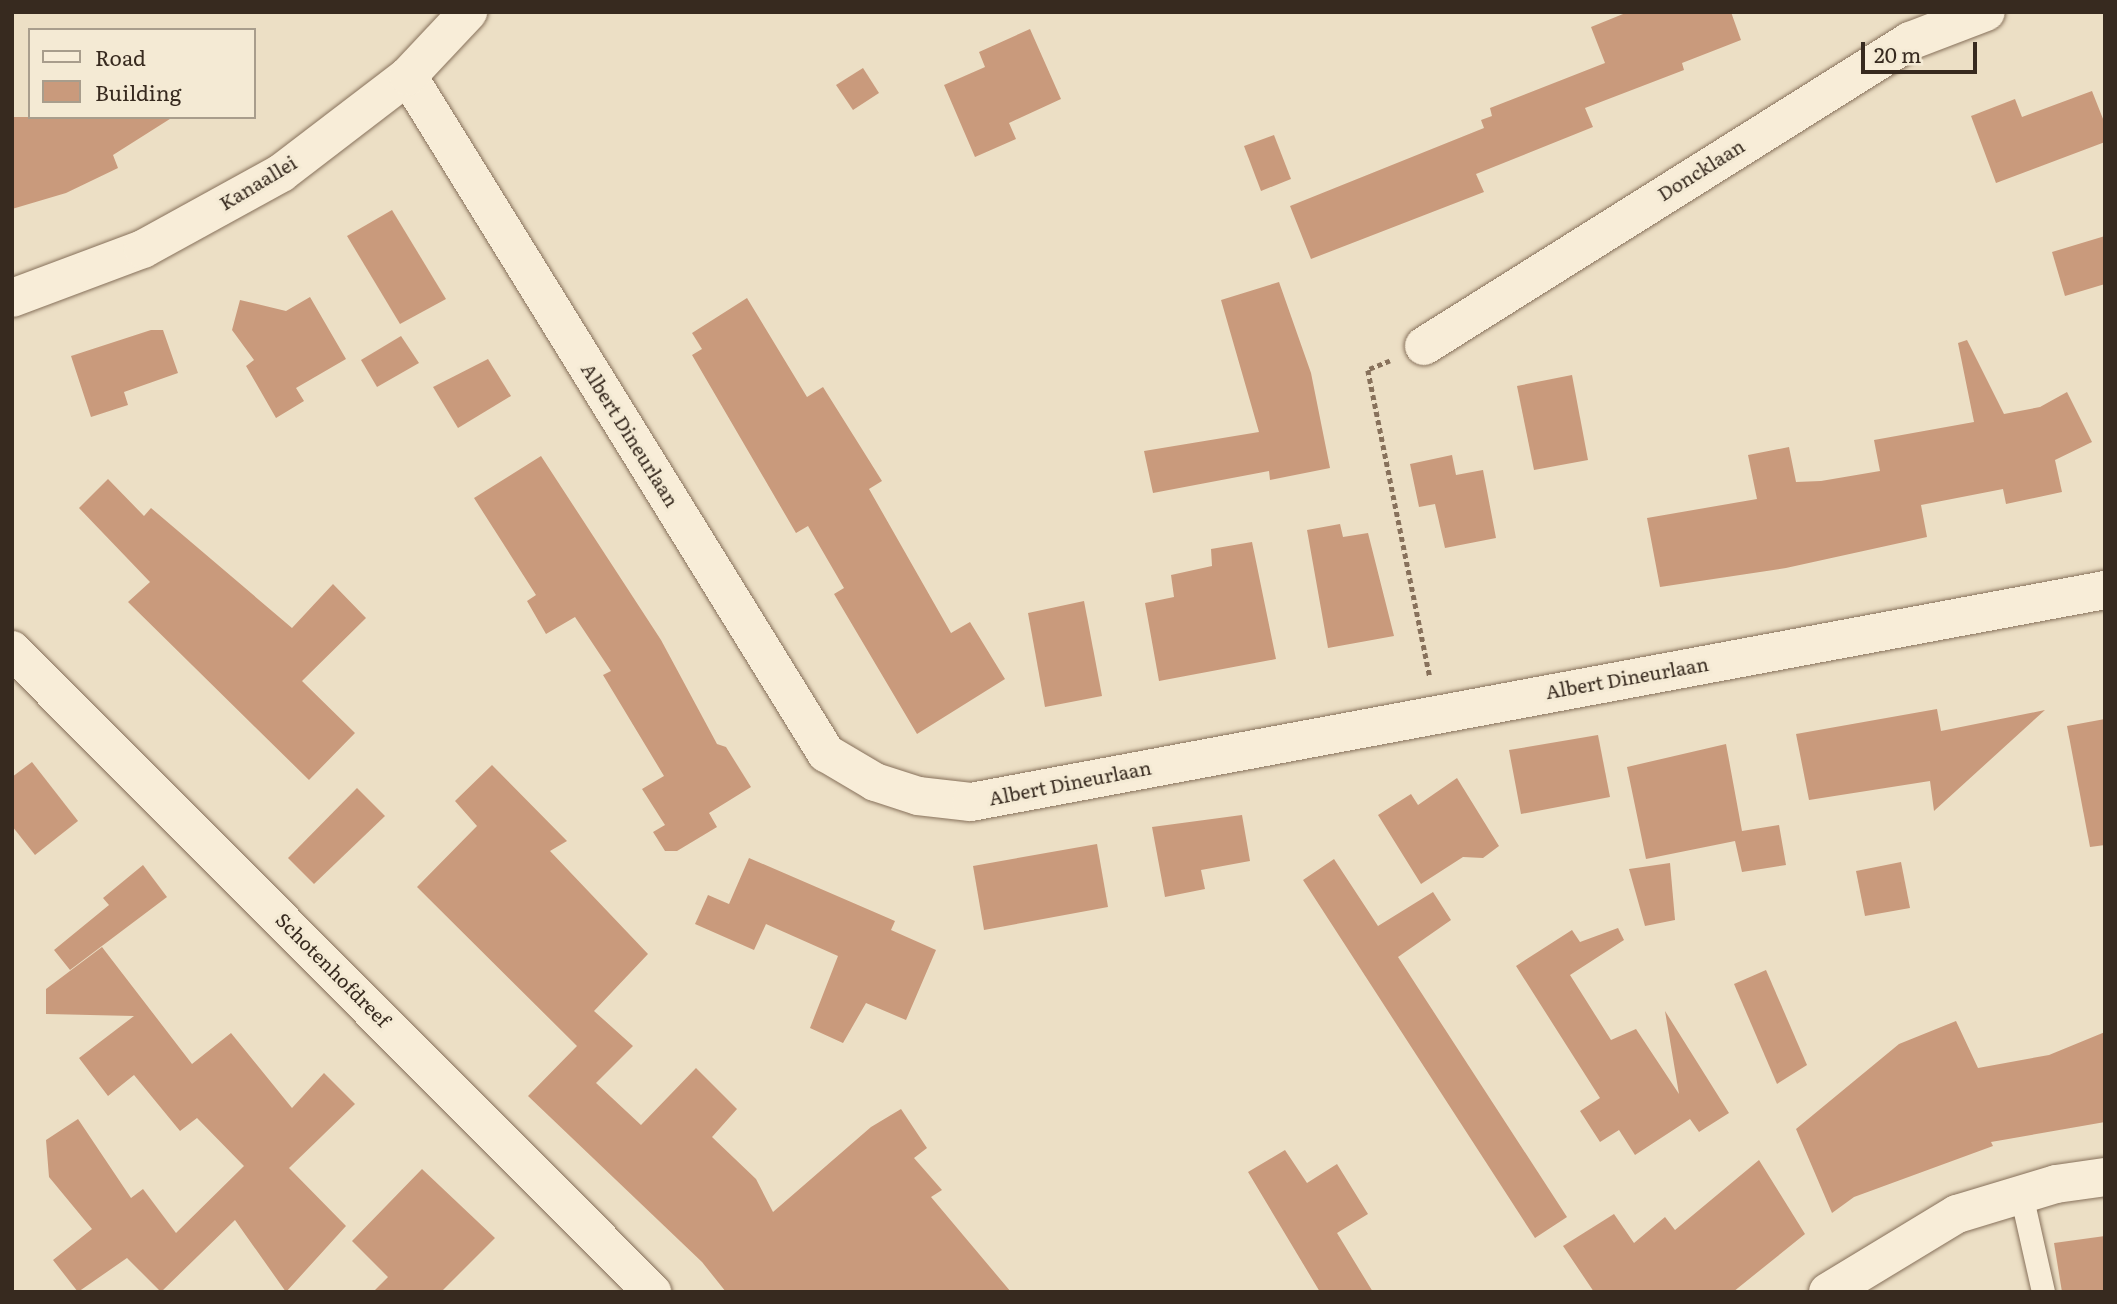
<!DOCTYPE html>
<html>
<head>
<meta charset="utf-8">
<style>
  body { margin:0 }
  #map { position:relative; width:2117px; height:1304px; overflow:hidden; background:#ecdfc5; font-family:Literata,serif }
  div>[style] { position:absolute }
  .building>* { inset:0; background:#c99a7c }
  .path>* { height:4.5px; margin-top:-2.25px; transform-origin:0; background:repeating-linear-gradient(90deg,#87715b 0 5px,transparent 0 8.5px) }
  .roads { filter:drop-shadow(0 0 2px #87715b) drop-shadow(0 0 2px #87715b) }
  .lane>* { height:23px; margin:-11.5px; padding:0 11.5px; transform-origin:11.5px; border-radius:11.5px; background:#f8edd8 }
  .street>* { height:38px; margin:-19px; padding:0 19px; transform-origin:19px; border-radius:19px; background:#f8edd8 }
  span { translate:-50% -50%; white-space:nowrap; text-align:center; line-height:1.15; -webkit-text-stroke:6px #f4ead4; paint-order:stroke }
  .street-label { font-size:19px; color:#372a1f }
  .frame { position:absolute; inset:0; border:14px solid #372a1f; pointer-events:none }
  .legend { position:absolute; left:28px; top:28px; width:228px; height:91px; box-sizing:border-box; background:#f4ead4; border:2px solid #a89d8c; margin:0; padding:9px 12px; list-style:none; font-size:21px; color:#372a1f }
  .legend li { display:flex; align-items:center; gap:14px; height:35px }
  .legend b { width:35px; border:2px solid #a89d8c }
  .scale { position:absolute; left:1861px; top:42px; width:116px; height:32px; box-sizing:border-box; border:4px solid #372a1f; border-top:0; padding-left:9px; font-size:21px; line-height:24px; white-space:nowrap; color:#372a1f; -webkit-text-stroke:5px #f4ead4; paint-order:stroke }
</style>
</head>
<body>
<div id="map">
  <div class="building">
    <div style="clip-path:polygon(1628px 12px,1731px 12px,1741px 40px,1682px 63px,1684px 70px,1585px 108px,1593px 127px,1476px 174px,1484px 192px,1311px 259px,1290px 206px,1484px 128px,1481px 120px,1492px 116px,1490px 108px,1605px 63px,1591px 27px)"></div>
    <div style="clip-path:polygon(1030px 29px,1061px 99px,1009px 123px,1016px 139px,975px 157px,944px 85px,985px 67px,979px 52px)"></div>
    <div style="clip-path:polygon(863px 68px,879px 93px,853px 110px,836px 85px)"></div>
    <div style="clip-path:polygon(2092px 91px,2105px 124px,2105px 142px,1996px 183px,1971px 116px,2015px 99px,2022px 117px)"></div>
    <div style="clip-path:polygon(12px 117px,173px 117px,113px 155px,118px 168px,66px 193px,12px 209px)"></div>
    <div style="clip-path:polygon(1274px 135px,1291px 179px,1261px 191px,1244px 146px)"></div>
    <div style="clip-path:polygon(392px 210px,446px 299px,400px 324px,347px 236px)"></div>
    <div style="clip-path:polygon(2105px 236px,2105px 284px,2065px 296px,2052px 252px)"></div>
    <div style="clip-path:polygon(1279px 282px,1311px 373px,1330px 468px,1270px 480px,1269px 471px,1153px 493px,1144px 451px,1259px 432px,1221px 300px)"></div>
    <div style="clip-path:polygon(310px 297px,346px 359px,296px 388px,304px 401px,276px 418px,246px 366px,254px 360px,232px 330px,240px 300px,286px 311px)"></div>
    <div style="clip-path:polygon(747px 298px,807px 397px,823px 387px,882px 481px,869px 489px,951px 633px,970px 622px,1005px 679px,917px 734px,834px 594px,844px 588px,808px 526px,796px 533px,692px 355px,702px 349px,692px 333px)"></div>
    <div style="clip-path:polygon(151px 330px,163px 330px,178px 373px,124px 392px,128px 405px,91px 417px,71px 356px)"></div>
    <div style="clip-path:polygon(401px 336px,419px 363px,377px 387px,361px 360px)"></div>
    <div style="clip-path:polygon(1967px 340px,2004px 414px,2040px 407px,2067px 392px,2092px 442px,2055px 460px,2062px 492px,2006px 504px,2003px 489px,1921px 505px,1927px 537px,1786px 568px,1660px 587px,1647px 518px,1757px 499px,1748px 455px,1789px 447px,1796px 482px,1821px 481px,1880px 471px,1874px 440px,1974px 422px,1958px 343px)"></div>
    <div style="clip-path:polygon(488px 359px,511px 396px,458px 428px,433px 387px)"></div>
    <div style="clip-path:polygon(1572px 375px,1588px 460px,1534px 470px,1517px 386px)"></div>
    <div style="clip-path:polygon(1452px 455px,1456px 475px,1483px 470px,1496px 538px,1445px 548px,1435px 504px,1419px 507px,1410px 464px)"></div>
    <div style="clip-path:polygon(541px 456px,661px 640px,717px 744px,726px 747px,751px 787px,709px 813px,717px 827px,677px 851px,665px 851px,653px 832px,665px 825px,642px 789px,664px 776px,603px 675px,611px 671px,575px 617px,546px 634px,527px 601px,536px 595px,474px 498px)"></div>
    <div style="clip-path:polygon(108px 479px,144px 516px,151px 508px,292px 628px,333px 584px,366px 618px,302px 681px,355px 733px,309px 780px,128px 602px,150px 582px,79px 508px)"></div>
    <div style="clip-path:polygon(1340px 524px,1343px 537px,1368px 533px,1394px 636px,1328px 648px,1307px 530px)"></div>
    <div style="clip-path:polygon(1252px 542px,1276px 659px,1159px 681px,1145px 603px,1174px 597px,1171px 575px,1212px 566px,1211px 549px)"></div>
    <div style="clip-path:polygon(1084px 601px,1102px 696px,1045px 707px,1028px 613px)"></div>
    <div style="clip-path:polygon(1937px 709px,1941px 731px,2045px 710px,1934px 811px,1930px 781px,1809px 800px,1796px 734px)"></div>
    <div style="clip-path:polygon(2105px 719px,2105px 845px,2090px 847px,2067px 726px)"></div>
    <div style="clip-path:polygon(1598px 735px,1610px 797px,1521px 814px,1509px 750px)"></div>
    <div style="clip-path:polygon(1726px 744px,1742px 831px,1779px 825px,1786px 865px,1742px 872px,1735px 841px,1646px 859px,1627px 767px)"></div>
    <div style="clip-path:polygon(32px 762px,78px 821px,35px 855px,12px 826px,12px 777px)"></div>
    <div style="clip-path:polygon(492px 765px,567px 841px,550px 851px,648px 954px,594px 1011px,633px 1046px,596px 1083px,641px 1125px,696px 1068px,737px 1109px,712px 1137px,756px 1179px,773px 1212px,871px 1127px,901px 1109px,927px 1148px,914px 1158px,942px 1190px,931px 1197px,1011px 1292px,726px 1292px,702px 1262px,528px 1096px,577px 1046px,417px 887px,477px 826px,455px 801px)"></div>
    <div style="clip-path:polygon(1457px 778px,1499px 846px,1483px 858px,1463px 857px,1421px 884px,1378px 815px,1411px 794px,1418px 805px)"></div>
    <div style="clip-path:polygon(357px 788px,385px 816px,314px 884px,288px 858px)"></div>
    <div style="clip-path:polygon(1242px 815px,1250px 861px,1201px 870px,1205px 889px,1165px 897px,1152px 827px)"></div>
    <div style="clip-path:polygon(1097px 844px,1108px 907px,984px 930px,973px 866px)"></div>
    <div style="clip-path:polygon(749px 858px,895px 921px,891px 930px,936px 950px,906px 1020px,866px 1003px,843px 1043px,810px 1028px,838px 956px,766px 924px,754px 950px,695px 924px,708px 895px,729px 904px)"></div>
    <div style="clip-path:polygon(1334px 859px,1378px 926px,1433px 892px,1451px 920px,1398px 957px,1567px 1217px,1535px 1238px,1303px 880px)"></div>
    <div style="clip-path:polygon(1901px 862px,1910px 908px,1865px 916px,1856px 871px)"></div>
    <div style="clip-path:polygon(1670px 863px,1675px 920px,1645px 926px,1629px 869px)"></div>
    <div style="clip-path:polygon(143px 865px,167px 897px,70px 970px,54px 950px,109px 905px,103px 898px)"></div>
    <div style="clip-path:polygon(1618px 928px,1624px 940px,1570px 975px,1611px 1040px,1636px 1029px,1679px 1094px,1665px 1011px,1729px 1113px,1699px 1132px,1690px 1119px,1635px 1155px,1619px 1130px,1600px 1142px,1580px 1111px,1600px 1098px,1516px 966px,1572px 930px,1580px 942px)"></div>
    <div style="clip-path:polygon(102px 947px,192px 1064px,231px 1033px,292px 1108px,324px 1073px,355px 1104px,289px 1168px,346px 1226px,286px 1292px,235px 1220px,161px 1292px,127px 1258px,78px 1292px,53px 1260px,92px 1229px,49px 1177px,46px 1140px,78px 1119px,131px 1198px,143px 1189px,176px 1233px,244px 1166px,197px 1118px,180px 1131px,134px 1075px,108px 1096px,79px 1058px,134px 1016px,46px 1014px,46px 989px)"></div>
    <div style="clip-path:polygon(1766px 970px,1807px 1065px,1777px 1084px,1734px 984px)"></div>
    <div style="clip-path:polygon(1956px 1021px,1978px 1068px,2049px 1055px,2105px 1032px,2105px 1122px,1991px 1142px,1993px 1146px,1854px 1197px,1832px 1213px,1796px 1129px,1899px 1044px)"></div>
    <div style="clip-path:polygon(1285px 1150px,1307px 1183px,1337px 1164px,1368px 1214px,1337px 1233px,1373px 1292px,1320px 1292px,1248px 1172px)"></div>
    <div style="clip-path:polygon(1759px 1160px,1805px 1234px,1733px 1292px,1594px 1292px,1563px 1246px,1614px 1214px,1634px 1243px,1665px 1217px,1675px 1230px)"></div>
    <div style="clip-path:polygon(422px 1169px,495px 1238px,441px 1292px,373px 1292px,388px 1277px,352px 1241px)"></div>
    <div style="clip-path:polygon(2105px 1236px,2105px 1292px,2062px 1292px,2054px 1243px)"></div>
  </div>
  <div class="path">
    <div style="left:1390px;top:361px;width:24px;rotate:158deg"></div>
    <div style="left:1368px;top:370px;width:314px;rotate:78.6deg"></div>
  </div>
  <div class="roads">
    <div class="lane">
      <div style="left:2021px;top:1194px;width:100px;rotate:77.3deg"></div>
    </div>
    <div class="street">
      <div style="left:408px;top:76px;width:796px;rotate:58.31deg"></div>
      <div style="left:826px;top:753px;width:57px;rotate:30.6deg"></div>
      <div style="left:875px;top:782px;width:45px;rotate:18deg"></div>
      <div style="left:918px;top:796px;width:53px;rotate:6.5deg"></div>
      <div style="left:971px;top:802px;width:1154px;rotate:-10.59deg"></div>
      <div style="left:12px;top:298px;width:140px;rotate:-20.5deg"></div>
      <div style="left:143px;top:249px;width:158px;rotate:-28.8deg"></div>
      <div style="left:281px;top:173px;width:160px;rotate:-37.4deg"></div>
      <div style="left:408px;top:76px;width:88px;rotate:-46.8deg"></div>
      <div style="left:1424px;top:346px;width:574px;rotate:-32.11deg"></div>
      <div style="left:1910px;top:41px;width:81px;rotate:-20.9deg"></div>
      <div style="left:12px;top:650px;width:907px;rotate:45.09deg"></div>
      <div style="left:1828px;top:1292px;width:151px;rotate:-31.2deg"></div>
      <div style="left:1957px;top:1214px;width:103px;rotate:-16.9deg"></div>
      <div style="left:2056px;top:1184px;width:49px;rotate:-8.1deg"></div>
    </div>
  </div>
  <div class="street-label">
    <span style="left:1701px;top:170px;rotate:-32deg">Doncklaan</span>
    <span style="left:258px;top:183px;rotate:-31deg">Kanaallei</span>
    <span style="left:630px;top:435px;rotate:58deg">Albert Dineurlaan</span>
    <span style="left:1627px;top:678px;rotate:-10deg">Albert Dineurlaan</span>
    <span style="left:1070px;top:783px;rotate:-11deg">Albert Dineurlaan</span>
    <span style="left:333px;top:970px;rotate:45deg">Schotenhofdreef</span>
  </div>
  <div class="frame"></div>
  <ul class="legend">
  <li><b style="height:9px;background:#f8edd8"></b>Road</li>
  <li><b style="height:19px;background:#c99a7c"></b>Building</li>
  </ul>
  <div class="scale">20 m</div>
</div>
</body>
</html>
